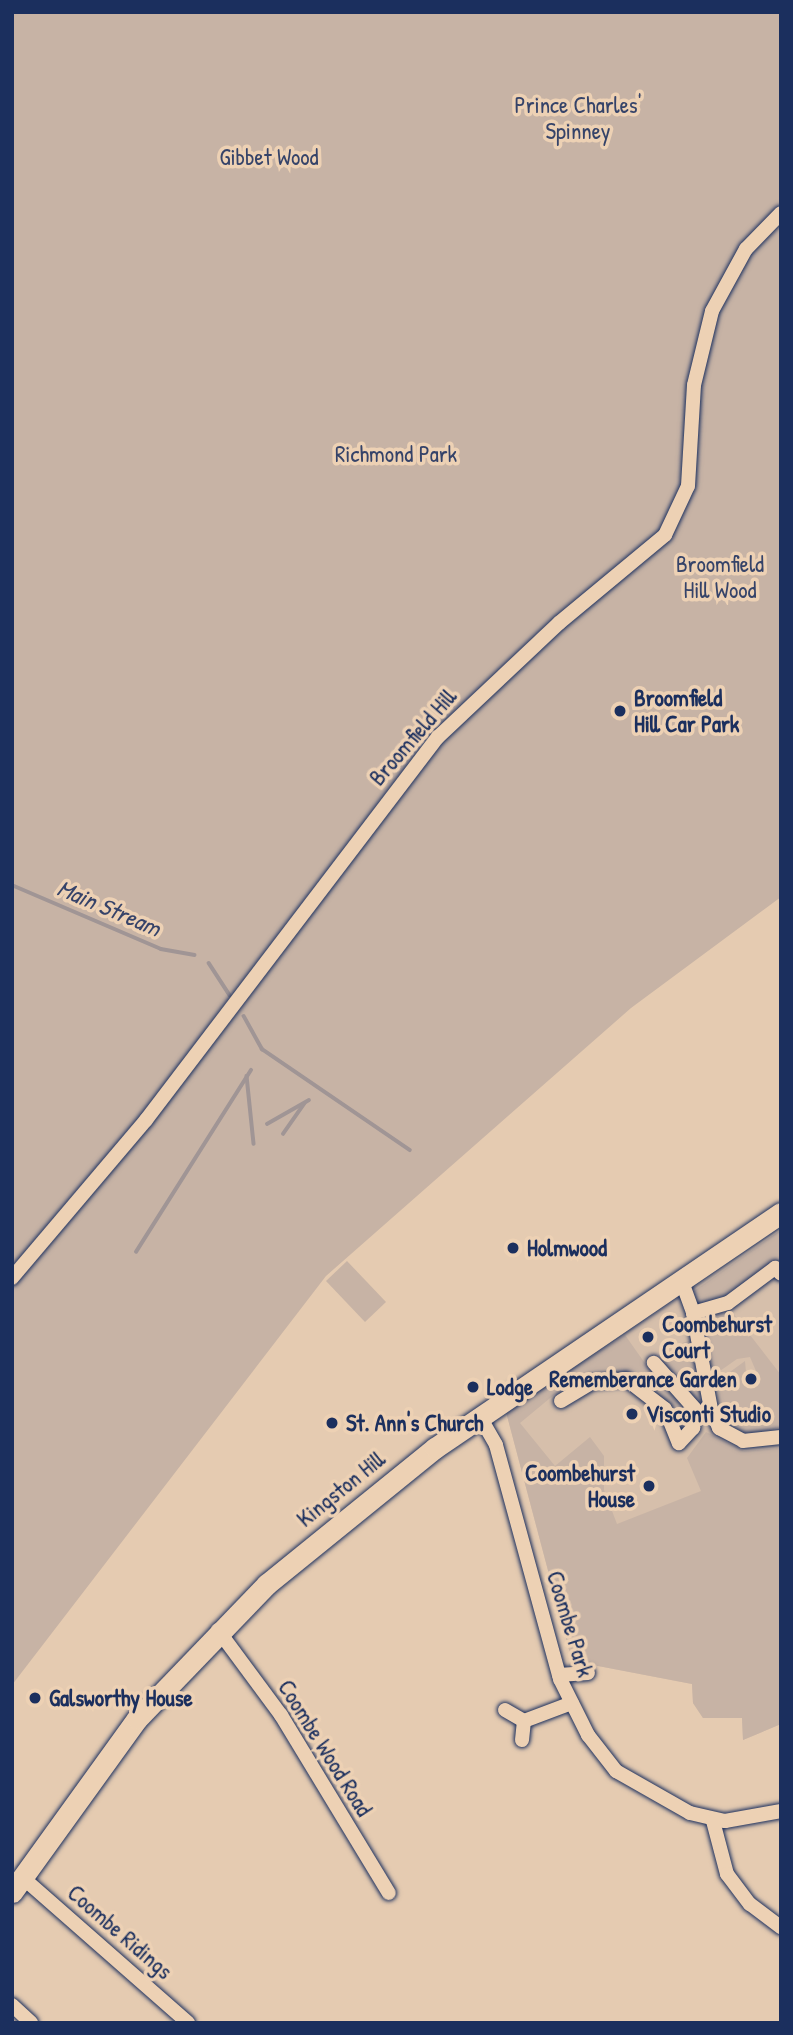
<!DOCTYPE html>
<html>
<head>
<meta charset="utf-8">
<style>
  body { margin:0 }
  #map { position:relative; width:793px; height:2035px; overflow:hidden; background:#e5cbb1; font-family:"Patrick Hand",sans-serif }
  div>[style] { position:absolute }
  .built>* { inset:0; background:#d6bfab }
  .green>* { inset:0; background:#c7b3a5 }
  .stream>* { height:3.5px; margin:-1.75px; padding:0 1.75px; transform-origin:1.75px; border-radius:1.75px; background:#a09595 }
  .roads { filter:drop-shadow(0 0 2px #1b2f5e) drop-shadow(0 0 2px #1b2f5e) }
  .street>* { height:14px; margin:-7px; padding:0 7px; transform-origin:7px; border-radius:7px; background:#edd1b4 }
  .primary>* { height:21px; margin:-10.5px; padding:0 10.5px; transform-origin:10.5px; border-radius:10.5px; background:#edd1b4 }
  .dots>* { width:19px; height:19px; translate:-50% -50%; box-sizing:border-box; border:4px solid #edd1b4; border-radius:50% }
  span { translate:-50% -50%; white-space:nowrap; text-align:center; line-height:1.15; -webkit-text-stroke:7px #edd1b4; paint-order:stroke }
  .park-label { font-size:23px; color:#354369 }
  .poi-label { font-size:23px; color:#1b2f5e; font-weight:700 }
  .left { translate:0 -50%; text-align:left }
  .right { translate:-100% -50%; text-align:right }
  .street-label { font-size:23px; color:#1b2f5e }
  .water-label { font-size:24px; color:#364369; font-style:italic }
  .frame { position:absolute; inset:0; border:14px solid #1b2f5e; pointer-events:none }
</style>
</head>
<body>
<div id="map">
  <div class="built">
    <div style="clip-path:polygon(781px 1230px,781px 1724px,743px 1740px,742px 1718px,703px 1718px,693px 1703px,692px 1684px,572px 1661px,506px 1412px)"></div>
  </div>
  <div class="green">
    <div style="clip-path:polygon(12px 12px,781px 12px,781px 897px,631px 1008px,326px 1276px,12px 1685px)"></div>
    <div style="clip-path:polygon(781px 1230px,781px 1267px,729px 1299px,698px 1306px,694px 1291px)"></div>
    <div style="clip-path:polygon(347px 1261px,386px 1302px,365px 1322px,326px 1281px)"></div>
    <div style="clip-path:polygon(729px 1308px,781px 1375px,781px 1427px,753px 1434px,741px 1432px,725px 1419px,718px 1404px,719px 1380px,745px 1361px,747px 1384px,759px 1378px,750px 1357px,737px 1359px,717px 1373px,712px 1389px,697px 1316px)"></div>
    <div style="clip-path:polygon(625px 1335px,649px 1369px,679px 1350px,679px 1344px,692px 1340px,701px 1397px,687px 1404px,682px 1431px,623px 1376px,559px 1398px,555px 1394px,520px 1423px,555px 1466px,590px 1437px,604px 1456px,604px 1490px,617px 1524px,701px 1491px,687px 1458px,706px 1432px,744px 1451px,781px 1448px,781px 1724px,743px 1740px,742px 1718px,703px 1718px,693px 1703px,692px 1684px,572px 1661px,506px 1412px)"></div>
  </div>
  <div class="stream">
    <div style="left:12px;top:885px;width:162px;rotate:23.2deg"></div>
    <div style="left:161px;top:949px;width:34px;rotate:10deg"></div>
    <div style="left:209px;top:963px;width:38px;rotate:57deg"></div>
    <div style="left:244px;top:1016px;width:38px;rotate:61deg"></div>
    <div style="left:262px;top:1049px;width:179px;rotate:34.3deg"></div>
    <div style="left:247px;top:1076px;width:68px;rotate:84.1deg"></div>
    <div style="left:267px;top:1124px;width:48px;rotate:-29.7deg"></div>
    <div style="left:283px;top:1134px;width:37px;rotate:-55deg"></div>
    <div style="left:136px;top:1252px;width:215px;rotate:-57.7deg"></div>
  </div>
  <div class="roads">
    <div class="street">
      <div style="left:12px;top:1278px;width:207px;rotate:-49.7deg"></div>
      <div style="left:146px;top:1120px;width:482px;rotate:-52.7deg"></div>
      <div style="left:438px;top:737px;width:166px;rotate:-43.3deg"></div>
      <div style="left:559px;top:623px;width:138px;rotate:-39.7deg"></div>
      <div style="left:665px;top:535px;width:54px;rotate:-64.9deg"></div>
      <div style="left:688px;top:486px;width:101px;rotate:-86.6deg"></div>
      <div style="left:694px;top:385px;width:76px;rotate:-76.3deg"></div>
      <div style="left:712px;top:311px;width:71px;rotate:-61.3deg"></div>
      <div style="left:746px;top:249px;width:50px;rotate:-45.8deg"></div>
      <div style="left:682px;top:1282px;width:33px;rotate:70deg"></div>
      <div style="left:693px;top:1313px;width:98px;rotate:79.4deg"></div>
      <div style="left:711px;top:1409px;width:21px;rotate:67deg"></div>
      <div style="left:719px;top:1428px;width:27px;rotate:28deg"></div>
      <div style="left:743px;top:1441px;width:38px;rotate:-6deg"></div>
      <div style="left:693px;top:1313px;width:36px;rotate:-16deg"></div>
      <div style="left:728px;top:1303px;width:59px;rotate:-36.7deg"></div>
      <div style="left:775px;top:1268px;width:8px;rotate:45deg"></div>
      <div style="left:561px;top:1401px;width:37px;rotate:-31deg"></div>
      <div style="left:593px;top:1382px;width:33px;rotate:-5deg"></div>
      <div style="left:626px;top:1379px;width:49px;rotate:37.6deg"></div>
      <div style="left:665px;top:1409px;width:37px;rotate:68deg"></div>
      <div style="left:679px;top:1443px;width:21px;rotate:-47deg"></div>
      <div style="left:693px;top:1428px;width:19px;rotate:-84deg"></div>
      <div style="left:695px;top:1409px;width:62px;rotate:-131.7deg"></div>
      <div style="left:480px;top:1417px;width:32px;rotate:60deg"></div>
      <div style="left:496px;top:1445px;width:243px;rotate:74.7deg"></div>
      <div style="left:560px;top:1679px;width:63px;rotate:63.4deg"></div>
      <div style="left:588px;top:1735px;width:46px;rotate:52.1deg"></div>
      <div style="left:616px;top:1771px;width:85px;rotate:29.6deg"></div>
      <div style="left:690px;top:1813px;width:36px;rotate:13deg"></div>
      <div style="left:725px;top:1821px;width:57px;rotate:-10.1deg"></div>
      <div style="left:218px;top:1630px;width:106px;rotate:53.5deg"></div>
      <div style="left:281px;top:1715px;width:208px;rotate:58.8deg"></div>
      <div style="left:559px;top:1675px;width:29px;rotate:-4deg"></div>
      <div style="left:505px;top:1710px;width:22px;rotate:30deg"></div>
      <div style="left:524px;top:1721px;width:51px;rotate:-20.6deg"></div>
      <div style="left:522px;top:1740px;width:19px;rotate:-84deg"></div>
      <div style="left:713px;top:1821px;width:55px;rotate:75.2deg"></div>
      <div style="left:727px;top:1874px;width:38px;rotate:53deg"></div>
      <div style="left:750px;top:1904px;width:39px;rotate:37deg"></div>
      <div style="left:22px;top:1877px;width:221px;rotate:41.3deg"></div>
      <div style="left:12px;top:2005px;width:26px;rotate:43deg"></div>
    </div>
    <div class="primary">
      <div style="left:12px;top:1892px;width:213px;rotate:-54.2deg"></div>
      <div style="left:137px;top:1719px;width:187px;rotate:-46.1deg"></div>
      <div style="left:267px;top:1584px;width:216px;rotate:-39deg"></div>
      <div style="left:435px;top:1448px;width:418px;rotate:-34.2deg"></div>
    </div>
  </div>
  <div class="dots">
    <div style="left:620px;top:711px;background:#1b2f5e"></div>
    <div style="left:513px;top:1248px;background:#1b2f5e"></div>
    <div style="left:648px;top:1337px;background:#1b2f5e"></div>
    <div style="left:751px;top:1379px;background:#1b2f5e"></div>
    <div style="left:473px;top:1387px;background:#1b2f5e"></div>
    <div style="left:632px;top:1414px;background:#1b2f5e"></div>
    <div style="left:332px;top:1423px;background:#1b2f5e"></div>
    <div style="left:649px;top:1486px;background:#1b2f5e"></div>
    <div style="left:35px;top:1698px;background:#1b2f5e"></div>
  </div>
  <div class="park-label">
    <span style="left:578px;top:118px">Prince Charles'<br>Spinney</span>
    <span style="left:269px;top:157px">Gibbet Wood</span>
    <span style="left:396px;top:454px">Richmond Park</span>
    <span style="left:720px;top:577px">Broomfield<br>Hill Wood</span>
  </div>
  <div class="poi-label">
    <span class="left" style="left:634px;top:711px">Broomfield<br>Hill Car Park</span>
    <span class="left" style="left:527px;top:1248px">Holmwood</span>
    <span class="left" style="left:662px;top:1337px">Coombehurst<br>Court</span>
    <span class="right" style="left:737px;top:1379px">Rememberance Garden</span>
    <span class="left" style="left:487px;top:1387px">Lodge</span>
    <span class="left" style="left:646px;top:1414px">Visconti Studio</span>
    <span class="left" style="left:346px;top:1423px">St. Ann's Church</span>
    <span class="right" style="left:635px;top:1486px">Coombehurst<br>House</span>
    <span class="left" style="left:49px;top:1698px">Galsworthy House</span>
  </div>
  <div class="street-label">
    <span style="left:413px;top:737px;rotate:-49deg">Broomfield Hill</span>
    <span style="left:341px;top:1489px;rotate:-39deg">Kingston Hill</span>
    <span style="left:570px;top:1624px;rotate:73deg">Coombe Park</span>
    <span style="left:325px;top:1748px;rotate:58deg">Coombe Wood Road</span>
    <span style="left:120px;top:1932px;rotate:41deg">Coombe Ridings</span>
  </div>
  <div class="water-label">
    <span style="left:109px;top:908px;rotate:23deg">Main Stream</span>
  </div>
  <div class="frame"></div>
</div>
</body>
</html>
